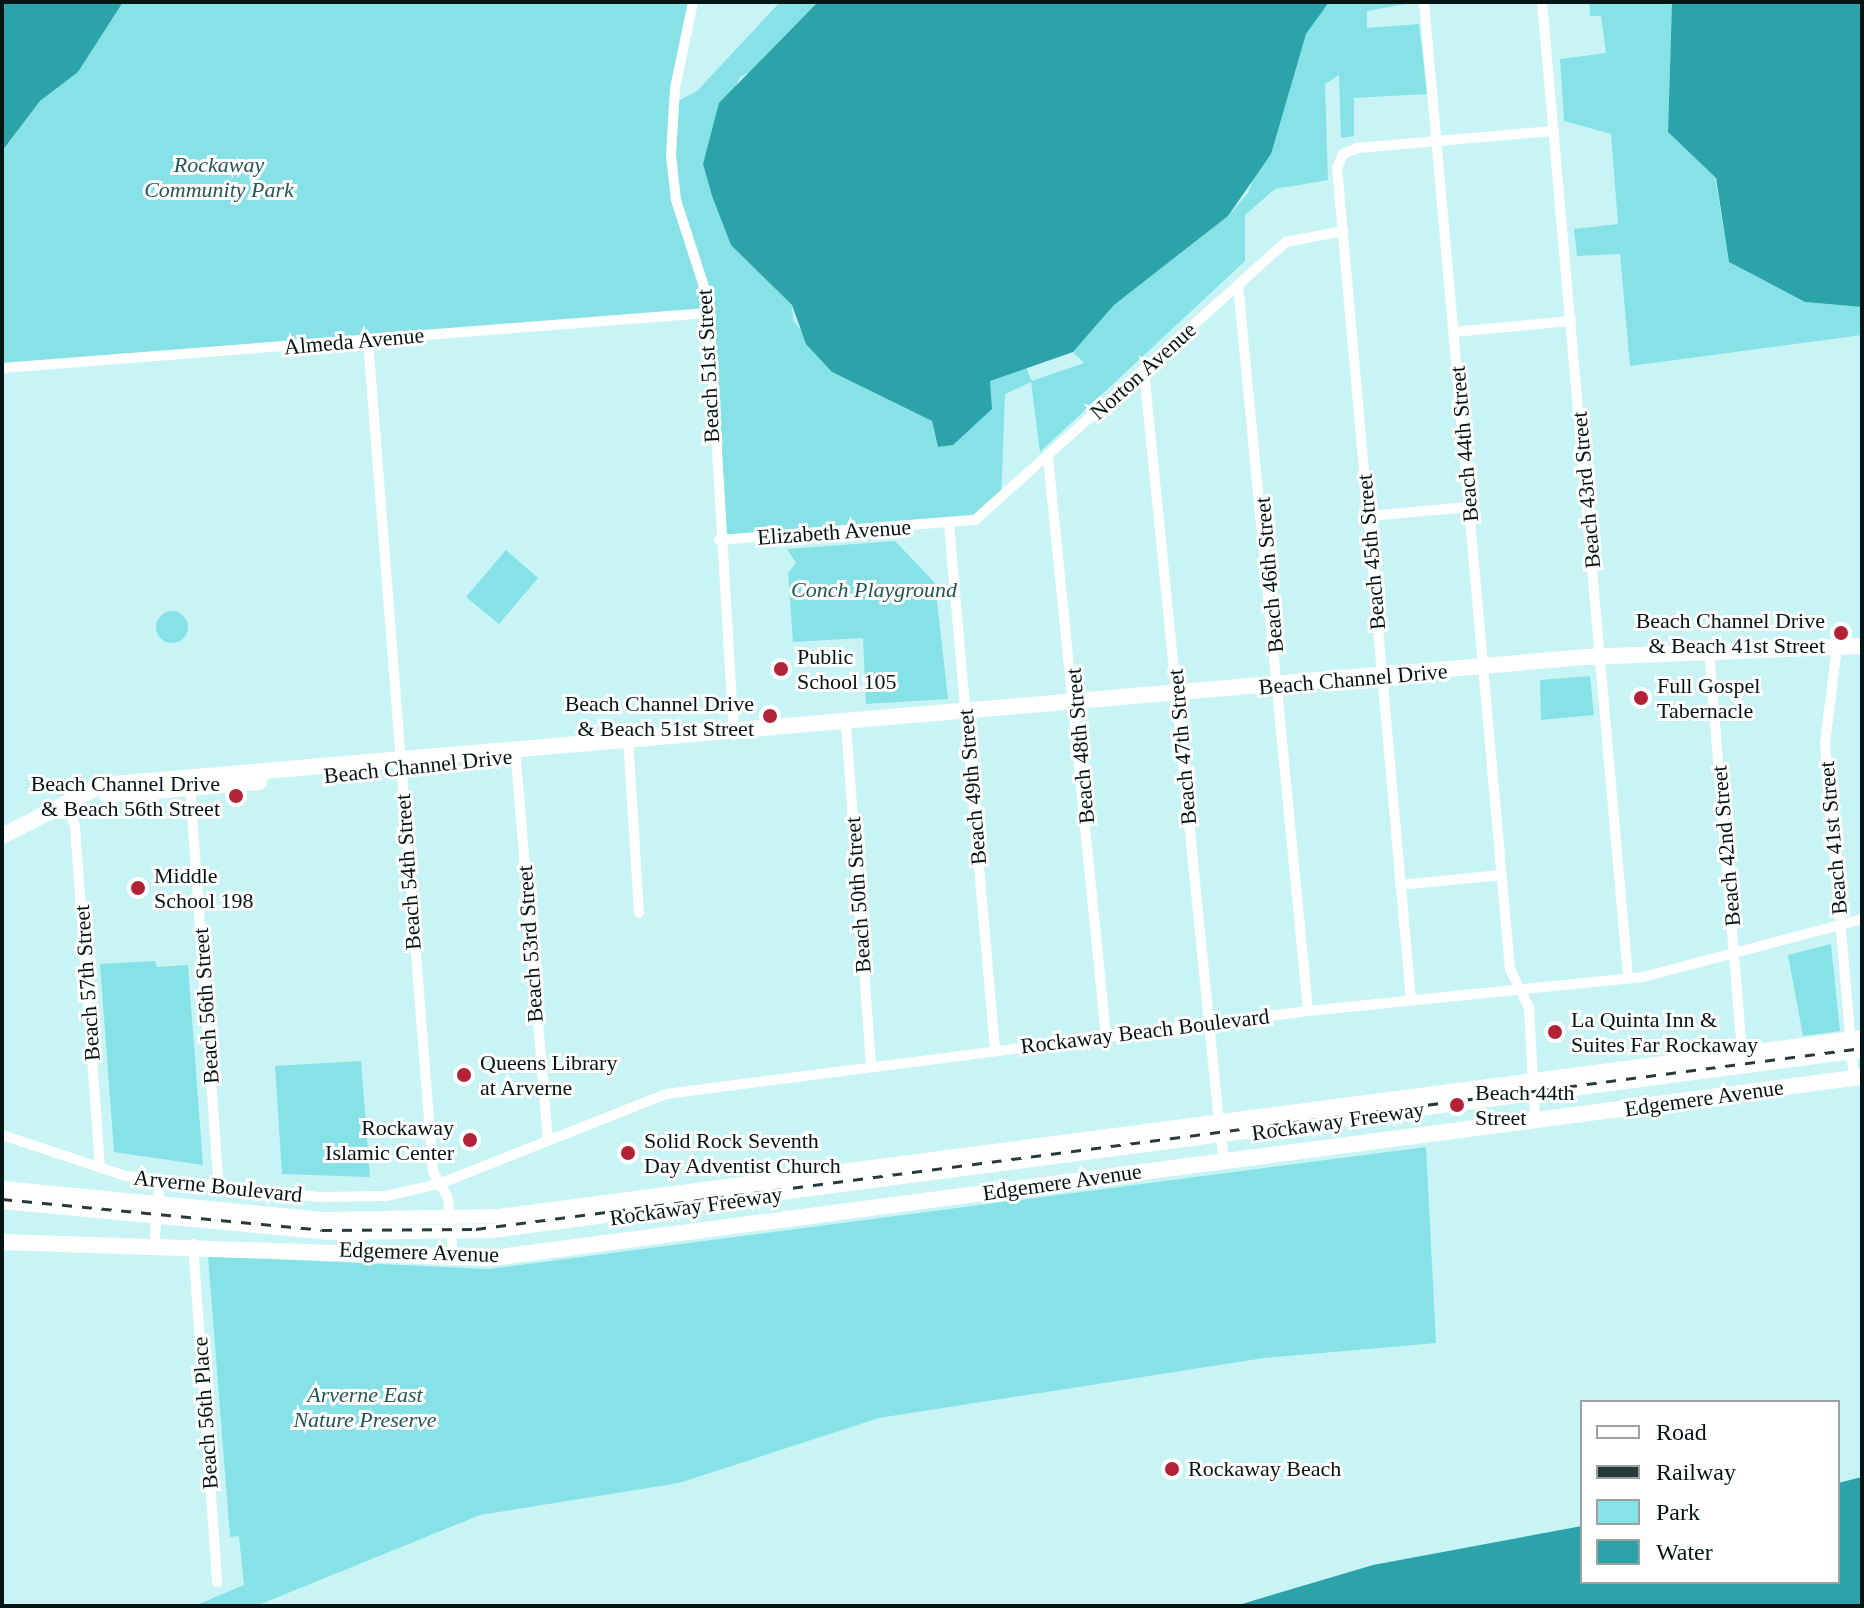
<!DOCTYPE html>
<html>
<head>
<meta charset="utf-8">
<style>
  body { margin:0 }
  #map { position:relative; width:1864px; height:1608px; overflow:hidden; background:#c9f4f6; font-family:Georgia,serif }
  div>[style] { position:absolute }
  .green>* { inset:0; background:#86e2e7 }
  .round { border-radius:50% }
  .water>* { inset:0; background:#2ba3a9 }
  .street>* { height:10px; margin:-5px; padding:0 5px; transform-origin:5px; border-radius:5px; background:#fff }
  .secondary>* { height:14px; margin:-7px; padding:0 7px; transform-origin:7px; border-radius:7px; background:#fff }
  .primary>* { height:16px; margin:-8px; padding:0 8px; transform-origin:8px; border-radius:8px; background:#fff }
  .rail>* { height:3px; margin-top:-1.5px; transform-origin:0; background:repeating-linear-gradient(90deg,#273b3c 0 10px,transparent 0 20px) }
  .dots>* { width:22px; height:22px; translate:-50% -50%; box-sizing:border-box; border:4px solid #fff; border-radius:50% }
  span { translate:-50% -50%; white-space:nowrap; text-align:center; line-height:1.15; -webkit-text-stroke:6px #fff; paint-order:stroke }
  .park-label { font-size:22px; color:#245557; font-style:italic }
  .street-label { font-size:22px; color:#051415 }
  .poi-label { font-size:22px; color:#051415 }
  .right { translate:-100% -50%; text-align:right }
  .left { translate:0 -50%; text-align:left }
  .frame { position:absolute; inset:0; border:4px solid #051415; pointer-events:none }
  .legend { position:absolute; left:1580px; top:1400px; width:260px; height:184px; box-sizing:border-box; background:#fff; border:2px solid #9ba1a1; margin:0; padding:10px 14px; list-style:none; font-size:24px; color:#051415 }
  .legend li { display:flex; align-items:center; gap:16px; height:40px }
  .legend b { width:40px; border:2px solid #9ba1a1 }
</style>
</head>
<body>
<div id="map">
  <div class="green">
    <div style="clip-path:polygon(123px 2px,693px 2px,674px 103px,697px 91px,780px 2px,818px 2px,760px 67px,740px 77px,703px 164px,712px 196px,732px 245px,792px 305px,793px 320px,832px 372px,932px 421px,938px 447px,953px 445px,991px 409px,990px 381px,1025px 365px,1032px 381px,1084px 363px,1073px 352px,1114px 305px,1228px 216px,1248px 193px,1306px 33px,1329px 2px,1417px 2px,1367px 11px,1367px 28px,1419px 24px,1427px 94px,1354px 98px,1354px 136px,1341px 138px,1339px 75px,1325px 84px,1328px 180px,1275px 189px,1245px 215px,1245px 261px,1040px 452px,1031px 382px,1005px 394px,1001px 501px,984px 516px,719px 540px,707px 314px,2px 368px,2px 151px,40px 101px,78px 72px)"></div>
    <div style="clip-path:polygon(1589px 2px,1672px 2px,1668px 132px,1715px 177px,1729px 262px,1805px 302px,1862px 307px,1862px 335px,1630px 366px,1620px 254px,1577px 256px,1574px 229px,1618px 224px,1611px 134px,1564px 121px,1560px 59px,1606px 53px,1601px 16px,1590px 16px)"></div>
    <div style="clip-path:polygon(895px 541px,935px 583px,948px 699px,866px 704px,863px 638px,793px 642px,788px 573px,796px 563px,787px 549px)"></div>
    <div style="clip-path:polygon(506px 550px,538px 578px,499px 624px,466px 597px)"></div>
    <div class="round" style="left:156px;top:611px;width:32px;height:32px"></div>
    <div style="clip-path:polygon(1590px 676px,1594px 715px,1541px 720px,1540px 680px)"></div>
    <div style="clip-path:polygon(1831px 944px,1840px 1031px,1803px 1036px,1788px 955px)"></div>
    <div style="clip-path:polygon(155px 961px,157px 967px,188px 965px,203px 1165px,114px 1152px,100px 964px)"></div>
    <div style="clip-path:polygon(361px 1061px,370px 1177px,282px 1174px,275px 1066px)"></div>
    <div style="clip-path:polygon(1426px 1147px,1436px 1343px,1264px 1358px,879px 1418px,679px 1483px,480px 1515px,256px 1606px,194px 1606px,244px 1585px,239px 1536px,230px 1537px,208px 1256px,489px 1269px)"></div>
  </div>
  <div class="water">
    <div style="clip-path:polygon(2px 2px,123px 2px,78px 72px,40px 101px,2px 151px)"></div>
    <div style="clip-path:polygon(818px 2px,1329px 2px,1306px 34px,1271px 154px,1228px 216px,1114px 305px,1073px 352px,990px 381px,992px 409px,953px 445px,938px 447px,932px 421px,832px 372px,806px 344px,792px 305px,731px 245px,712px 196px,703px 164px,719px 103px)"></div>
    <div style="clip-path:polygon(1672px 2px,1862px 2px,1862px 307px,1805px 302px,1729px 262px,1716px 178px,1668px 132px)"></div>
    <div style="clip-path:polygon(1862px 1477px,1862px 1606px,1235px 1606px,1373px 1565px,1582px 1526px,1582px 1582px,1838px 1582px,1838px 1483px)"></div>
  </div>
  <div class="street">
    <div style="left:693px;top:2px;width:88px;rotate:101.8deg"></div>
    <div style="left:675px;top:88px;width:67px;rotate:93.4deg"></div>
    <div style="left:671px;top:155px;width:45px;rotate:83.7deg"></div>
    <div style="left:676px;top:200px;width:104px;rotate:72.1deg"></div>
    <div style="left:708px;top:299px;width:437px;rotate:86.6deg"></div>
    <div style="left:1424px;top:2px;width:971px;rotate:84.92deg"></div>
    <div style="left:1510px;top:969px;width:43px;rotate:64deg"></div>
    <div style="left:1529px;top:1008px;width:112px;rotate:86.9deg"></div>
    <div style="left:1542px;top:2px;width:980px;rotate:84.96deg"></div>
    <div style="left:1238px;top:285px;width:729px;rotate:84.49deg"></div>
    <div style="left:1454px;top:332px;width:118px;rotate:-5.4deg"></div>
    <div style="left:368px;top:340px;width:835px;rotate:85.53deg"></div>
    <div style="left:433px;top:1172px;width:30px;rotate:60deg"></div>
    <div style="left:448px;top:1198px;width:58px;rotate:85.1deg"></div>
    <div style="left:2px;top:368px;width:707px;rotate:-4.46deg"></div>
    <div style="left:1144px;top:371px;width:756px;rotate:84.3deg"></div>
    <div style="left:1048px;top:457px;width:582px;rotate:84.28deg"></div>
    <div style="left:1368px;top:516px;width:101px;rotate:-5.1deg"></div>
    <div style="left:949px;top:524px;width:528px;rotate:85deg"></div>
    <div style="left:719px;top:540px;width:257px;rotate:-4.5deg"></div>
    <div style="left:975px;top:520px;width:417px;rotate:-41.8deg"></div>
    <div style="left:1286px;top:242px;width:58px;rotate:-10.9deg"></div>
    <div style="left:1837px;top:647px;width:97px;rotate:97.1deg"></div>
    <div style="left:1825px;top:743px;width:336px;rotate:85.1deg"></div>
    <div style="left:1709px;top:651px;width:390px;rotate:85.3deg"></div>
    <div style="left:846px;top:725px;width:342px;rotate:85.8deg"></div>
    <div style="left:628px;top:738px;width:175px;rotate:86.4deg"></div>
    <div style="left:515px;top:748px;width:392px;rotate:85.2deg"></div>
    <div style="left:190px;top:786px;width:402px;rotate:85.9deg"></div>
    <div style="left:67px;top:801px;width:27px;rotate:73deg"></div>
    <div style="left:75px;top:827px;width:342px;rotate:85.8deg"></div>
    <div style="left:1400px;top:885px;width:102px;rotate:-5.6deg"></div>
    <div style="left:1411px;top:1000px;width:835px;rotate:-95.08deg"></div>
    <div style="left:1337px;top:168px;width:15px;rotate:-67deg"></div>
    <div style="left:1343px;top:154px;width:16px;rotate:-22deg"></div>
    <div style="left:1358px;top:148px;width:197px;rotate:-5deg"></div>
    <div style="left:2px;top:1135px;width:131px;rotate:18.3deg"></div>
    <div style="left:126px;top:1176px;width:195px;rotate:6.2deg"></div>
    <div style="left:320px;top:1197px;width:66px;rotate:-0.9deg"></div>
    <div style="left:386px;top:1196px;width:54px;rotate:-12.8deg"></div>
    <div style="left:439px;top:1184px;width:244px;rotate:-21.6deg"></div>
    <div style="left:666px;top:1094px;width:647px;rotate:-7.37deg"></div>
    <div style="left:1308px;top:1011px;width:337px;rotate:-5.8deg"></div>
    <div style="left:1643px;top:977px;width:227px;rotate:-14.8deg"></div>
    <div style="left:1221px;top:1137px;width:24px;rotate:83deg"></div>
    <div style="left:193px;top:1244px;width:339px;rotate:85.9deg"></div>
    <div style="left:154px;top:1246px;width:66px;rotate:-84.8deg"></div>
  </div>
  <div class="secondary">
    <div style="left:2px;top:1188px;width:325px;rotate:5.5deg"></div>
    <div style="left:326px;top:1219px;width:172px;rotate:-1deg"></div>
    <div style="left:498px;top:1216px;width:1376px;rotate:-7.48deg"></div>
    <div style="left:2px;top:1202px;width:326px;rotate:5.4deg"></div>
    <div style="left:327px;top:1233px;width:165px;rotate:-0.7deg"></div>
    <div style="left:492px;top:1231px;width:1382px;rotate:-7.49deg"></div>
  </div>
  <div class="primary">
    <div style="left:107px;top:795px;width:153px;rotate:-4.9deg"></div>
    <div style="left:2px;top:836px;width:112px;rotate:-27deg"></div>
    <div style="left:102px;top:785px;width:1491px;rotate:-4.93deg"></div>
    <div style="left:1587px;top:657px;width:275px;rotate:-2.3deg"></div>
    <div style="left:2px;top:1242px;width:490px;rotate:1.9deg"></div>
    <div style="left:492px;top:1258px;width:1382px;rotate:-7.53deg"></div>
  </div>
  <div class="rail">
    <div style="left:2px;top:1199px;width:321px;rotate:5.5deg"></div>
    <div style="left:322px;top:1230px;width:154px;rotate:-0.4deg"></div>
    <div style="left:476px;top:1229px;width:1398px;rotate:-7.44deg"></div>
  </div>
  <div class="dots">
    <div style="left:1841px;top:633px;background:#b42237"></div>
    <div style="left:781px;top:669px;background:#b42237"></div>
    <div style="left:1641px;top:698px;background:#b42237"></div>
    <div style="left:770px;top:716px;background:#b42237"></div>
    <div style="left:236px;top:796px;background:#b42237"></div>
    <div style="left:138px;top:888px;background:#b42237"></div>
    <div style="left:1555px;top:1032px;background:#b42237"></div>
    <div style="left:464px;top:1075px;background:#b42237"></div>
    <div style="left:1457px;top:1105px;background:#b42237"></div>
    <div style="left:470px;top:1140px;background:#b42237"></div>
    <div style="left:628px;top:1153px;background:#b42237"></div>
    <div style="left:1172px;top:1469px;background:#b42237"></div>
  </div>
  <div class="park-label">
    <span style="left:219px;top:177px">Rockaway<br>Community Park</span>
    <span style="left:874px;top:590px">Conch Playground</span>
    <span style="left:365px;top:1407px">Arverne East<br>Nature Preserve</span>
  </div>
  <div class="street-label">
    <span style="left:354px;top:341px;rotate:-5deg">Almeda Avenue</span>
    <span style="left:708px;top:366px;rotate:-93deg">Beach 51st Street</span>
    <span style="left:1143px;top:371px;rotate:-42deg">Norton Avenue</span>
    <span style="left:1464px;top:444px;rotate:-95deg">Beach 44th Street</span>
    <span style="left:1586px;top:490px;rotate:-95deg">Beach 43rd Street</span>
    <span style="left:834px;top:532px;rotate:-4deg">Elizabeth Avenue</span>
    <span style="left:1371px;top:552px;rotate:-95deg">Beach 45th Street</span>
    <span style="left:1269px;top:575px;rotate:-95deg">Beach 46th Street</span>
    <span style="left:1353px;top:679px;rotate:-5deg">Beach Channel Drive</span>
    <span style="left:1080px;top:746px;rotate:-95deg">Beach 48th Street</span>
    <span style="left:1182px;top:747px;rotate:-95deg">Beach 47th Street</span>
    <span style="left:418px;top:766px;rotate:-6deg">Beach Channel Drive</span>
    <span style="left:972px;top:787px;rotate:-95deg">Beach 49th Street</span>
    <span style="left:1833px;top:838px;rotate:-95deg">Beach 41st Street</span>
    <span style="left:1726px;top:846px;rotate:-95deg">Beach 42nd Street</span>
    <span style="left:408px;top:872px;rotate:-94deg">Beach 54th Street</span>
    <span style="left:858px;top:895px;rotate:-94deg">Beach 50th Street</span>
    <span style="left:530px;top:944px;rotate:-94deg">Beach 53rd Street</span>
    <span style="left:87px;top:983px;rotate:-94deg">Beach 57th Street</span>
    <span style="left:206px;top:1006px;rotate:-94deg">Beach 56th Street</span>
    <span style="left:1145px;top:1031px;rotate:-7deg">Rockaway Beach Boulevard</span>
    <span style="left:1704px;top:1098px;rotate:-8deg">Edgemere Avenue</span>
    <span style="left:1338px;top:1121px;rotate:-8deg">Rockaway Freeway</span>
    <span style="left:1062px;top:1182px;rotate:-8deg">Edgemere Avenue</span>
    <span style="left:218px;top:1186px;rotate:6deg">Arverne Boulevard</span>
    <span style="left:696px;top:1206px;rotate:-8deg">Rockaway Freeway</span>
    <span style="left:419px;top:1252px;rotate:2deg">Edgemere Avenue</span>
    <span style="left:205px;top:1413px;rotate:-94deg">Beach 56th Place</span>
  </div>
  <div class="poi-label">
    <span class="right" style="left:1825px;top:633px">Beach Channel Drive<br>&amp; Beach 41st Street</span>
    <span class="left" style="left:797px;top:669px">Public<br>School 105</span>
    <span class="left" style="left:1657px;top:698px">Full Gospel<br>Tabernacle</span>
    <span class="right" style="left:754px;top:716px">Beach Channel Drive<br>&amp; Beach 51st Street</span>
    <span class="right" style="left:220px;top:796px">Beach Channel Drive<br>&amp; Beach 56th Street</span>
    <span class="left" style="left:154px;top:888px">Middle<br>School 198</span>
    <span class="left" style="left:1571px;top:1032px">La Quinta Inn &amp;<br>Suites Far Rockaway</span>
    <span class="left" style="left:480px;top:1075px">Queens Library<br>at Arverne</span>
    <span class="left" style="left:1475px;top:1105px">Beach 44th<br>Street</span>
    <span class="right" style="left:454px;top:1140px">Rockaway<br>Islamic Center</span>
    <span class="left" style="left:644px;top:1153px">Solid Rock Seventh<br>Day Adventist Church</span>
    <span class="left" style="left:1188px;top:1469px">Rockaway Beach</span>
  </div>
  <div class="frame"></div>
  <ul class="legend">
  <li><b style="height:10px;background:#fff"></b>Road</li>
  <li><b style="height:10px;background:#273b3c"></b>Railway</li>
  <li><b style="height:22px;background:#86e2e7"></b>Park</li>
  <li><b style="height:22px;background:#2ba3a9"></b>Water</li>
  </ul>
</div>
</body>
</html>
